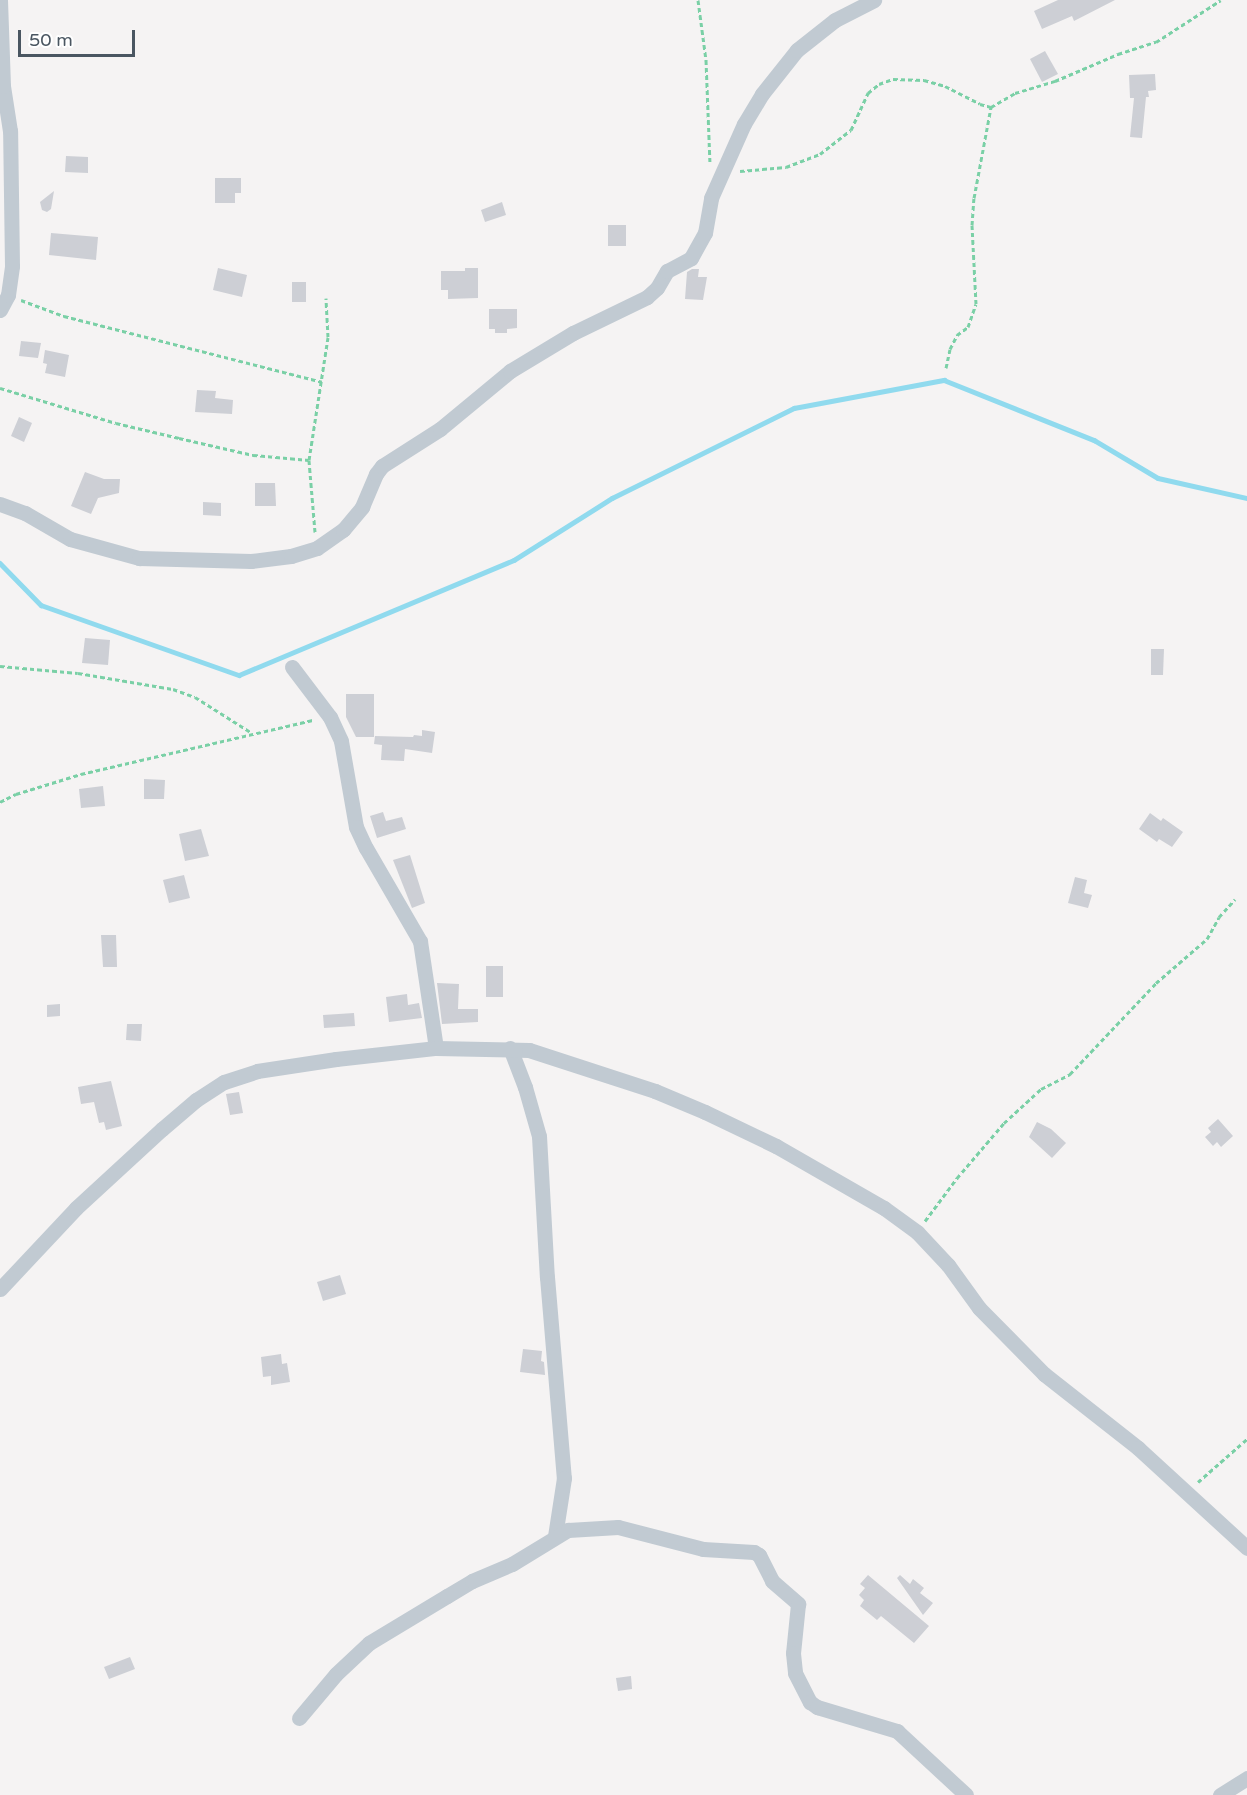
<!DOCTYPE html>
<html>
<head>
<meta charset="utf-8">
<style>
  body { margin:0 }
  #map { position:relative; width:1247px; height:1795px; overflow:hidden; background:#f5f3f3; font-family:"Varela Round",sans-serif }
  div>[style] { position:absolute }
  .stream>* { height:4.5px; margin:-2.25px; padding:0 2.25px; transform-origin:2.25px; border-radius:2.25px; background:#90daee }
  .building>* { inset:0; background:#cdcfd5 }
  .path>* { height:3px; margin-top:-1.5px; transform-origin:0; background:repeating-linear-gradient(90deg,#7ad0a6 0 4.5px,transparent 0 7.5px) }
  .street>* { height:15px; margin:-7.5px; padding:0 7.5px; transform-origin:7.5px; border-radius:7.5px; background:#c1cad2 }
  span { translate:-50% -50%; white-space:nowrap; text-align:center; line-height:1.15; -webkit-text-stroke:4.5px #fff; paint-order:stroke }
  .scale { position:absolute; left:18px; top:30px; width:117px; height:27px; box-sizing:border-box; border:3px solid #4a5661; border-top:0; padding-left:8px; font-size:18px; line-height:21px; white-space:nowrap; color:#4a5661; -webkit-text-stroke:4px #fff; paint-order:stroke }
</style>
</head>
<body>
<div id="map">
  <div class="stream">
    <div style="left:0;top:563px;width:59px;rotate:45.7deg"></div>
    <div style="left:41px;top:605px;width:210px;rotate:19.5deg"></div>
    <div style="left:239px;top:675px;width:298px;rotate:-22.7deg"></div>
    <div style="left:514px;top:560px;width:116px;rotate:-32.3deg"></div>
    <div style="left:612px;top:498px;width:203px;rotate:-26.3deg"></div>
    <div style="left:794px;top:408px;width:153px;rotate:-10.6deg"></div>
    <div style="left:944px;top:380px;width:162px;rotate:21.8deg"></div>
    <div style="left:1094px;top:440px;width:74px;rotate:30.7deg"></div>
    <div style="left:1158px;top:478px;width:91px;rotate:12.7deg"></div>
  </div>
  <div class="building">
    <div style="clip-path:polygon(1058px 0,1115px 0,1074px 21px,1072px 16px,1042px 29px,1034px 11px)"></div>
    <div style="clip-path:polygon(1045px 51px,1058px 74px,1042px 82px,1030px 59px)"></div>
    <div style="clip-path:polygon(1155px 74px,1156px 90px,1148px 91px,1149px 97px,1146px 97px,1142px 138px,1130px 137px,1134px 98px,1130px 98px,1129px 75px)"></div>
    <div style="clip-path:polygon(66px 156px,88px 157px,88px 173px,65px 172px)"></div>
    <div style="clip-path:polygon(215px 178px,241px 178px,241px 193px,235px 193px,235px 203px,215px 203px)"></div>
    <div style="clip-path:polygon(54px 191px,51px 209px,47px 212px,42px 210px,40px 202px)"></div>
    <div style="clip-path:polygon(502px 202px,506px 215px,485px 222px,481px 210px)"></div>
    <div style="clip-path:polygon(608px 225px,626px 225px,626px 246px,608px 246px)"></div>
    <div style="clip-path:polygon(51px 233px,98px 237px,96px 260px,49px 255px)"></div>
    <div style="clip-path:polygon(218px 268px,247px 275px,242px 297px,213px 290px)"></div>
    <div style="clip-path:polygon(465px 268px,478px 268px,478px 298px,448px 299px,448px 290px,441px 290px,441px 271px,465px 271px)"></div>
    <div style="clip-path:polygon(692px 269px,699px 269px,698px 277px,707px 277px,703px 300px,685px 299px,687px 272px)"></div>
    <div style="clip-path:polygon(292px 282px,306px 282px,306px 302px,292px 302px)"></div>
    <div style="clip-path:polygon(489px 309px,517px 309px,517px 328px,507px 329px,507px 333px,495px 333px,495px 329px,489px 329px)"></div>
    <div style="clip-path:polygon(21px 341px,41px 343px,38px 358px,19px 356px)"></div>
    <div style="clip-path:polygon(45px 350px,69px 355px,65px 377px,45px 373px,47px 364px,43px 363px)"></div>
    <div style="clip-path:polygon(197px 390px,216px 391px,215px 398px,233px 400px,232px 414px,195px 412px)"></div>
    <div style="clip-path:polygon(19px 417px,32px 423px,24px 442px,11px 436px)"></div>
    <div style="clip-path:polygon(85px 472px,104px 479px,120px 479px,119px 493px,98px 498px,91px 514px,71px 506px)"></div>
    <div style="clip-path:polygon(255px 483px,275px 483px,276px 506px,255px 506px)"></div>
    <div style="clip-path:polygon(203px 502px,221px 503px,221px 516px,203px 515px)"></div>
    <div style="clip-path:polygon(85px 638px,110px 640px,108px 665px,82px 663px)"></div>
    <div style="clip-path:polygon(1151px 649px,1164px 649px,1163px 675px,1151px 675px)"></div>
    <div style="clip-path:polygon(346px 694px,374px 694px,374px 737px,356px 737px,346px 717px)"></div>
    <div style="clip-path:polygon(422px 730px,435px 732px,432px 753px,405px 749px,404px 761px,381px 760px,382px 745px,374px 744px,375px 736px,413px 737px,414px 735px,422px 736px)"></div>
    <div style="clip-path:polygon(144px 779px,165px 780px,164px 799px,144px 799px)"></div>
    <div style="clip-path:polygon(103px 786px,105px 806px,81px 808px,79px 789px)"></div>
    <div style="clip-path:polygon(383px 812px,386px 821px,402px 817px,406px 829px,377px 838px,370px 816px)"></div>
    <div style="clip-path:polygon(1150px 813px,1161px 821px,1163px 818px,1183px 832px,1172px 847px,1159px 839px,1157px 842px,1139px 829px)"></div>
    <div style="clip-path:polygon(201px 829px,209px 856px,185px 861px,179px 834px)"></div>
    <div style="clip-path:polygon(410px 855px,425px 903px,412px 908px,393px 860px)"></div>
    <div style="clip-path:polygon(184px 875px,190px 898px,169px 903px,163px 880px)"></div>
    <div style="clip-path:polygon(1075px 877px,1087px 880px,1084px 893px,1092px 895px,1088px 908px,1068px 903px)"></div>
    <div style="clip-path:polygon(101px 935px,116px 935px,117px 967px,103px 967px)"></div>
    <div style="clip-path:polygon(486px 966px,503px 966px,503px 997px,486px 997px)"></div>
    <div style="clip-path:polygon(437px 983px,459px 984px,458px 1009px,478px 1009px,478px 1022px,442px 1024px)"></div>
    <div style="clip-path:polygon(407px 994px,408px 1005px,419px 1003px,422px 1018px,389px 1022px,386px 997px)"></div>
    <div style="clip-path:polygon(60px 1004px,60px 1016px,47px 1017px,47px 1005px)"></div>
    <div style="clip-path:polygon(354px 1013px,355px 1026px,324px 1028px,323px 1015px)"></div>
    <div style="clip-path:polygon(127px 1024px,142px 1024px,141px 1041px,126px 1040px)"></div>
    <div style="clip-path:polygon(111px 1081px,122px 1126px,106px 1130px,104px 1122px,99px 1123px,94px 1102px,81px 1104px,78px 1087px)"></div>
    <div style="clip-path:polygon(239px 1092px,243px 1113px,230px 1115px,226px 1094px)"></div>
    <div style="clip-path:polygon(1218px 1119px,1233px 1136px,1221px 1147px,1217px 1142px,1213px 1146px,1205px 1137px,1211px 1132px,1208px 1128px)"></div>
    <div style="clip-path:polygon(1037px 1122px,1051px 1129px,1066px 1143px,1052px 1158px,1029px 1137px)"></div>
    <div style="clip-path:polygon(340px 1275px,346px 1294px,323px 1301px,317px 1282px)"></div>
    <div style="clip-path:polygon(523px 1349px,542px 1351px,541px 1361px,544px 1362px,545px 1375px,520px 1372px)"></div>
    <div style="clip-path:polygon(281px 1354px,282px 1364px,287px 1363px,290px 1382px,271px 1385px,271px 1376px,263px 1377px,261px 1357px)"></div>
    <div style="clip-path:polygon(868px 1575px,929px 1626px,914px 1643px,881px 1616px,877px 1620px,860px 1606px,864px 1600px,859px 1595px,865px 1588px,860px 1584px)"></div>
    <div style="clip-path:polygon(900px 1575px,910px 1584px,913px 1579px,924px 1588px,920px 1593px,933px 1603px,923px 1615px,897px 1578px)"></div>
    <div style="clip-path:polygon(130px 1657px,135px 1669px,109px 1679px,104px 1667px)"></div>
    <div style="clip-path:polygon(631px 1676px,632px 1689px,618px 1691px,616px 1678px)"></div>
  </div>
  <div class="path">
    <div style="left:698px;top:0;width:61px;rotate:82.4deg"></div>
    <div style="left:706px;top:60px;width:103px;rotate:87.8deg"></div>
    <div style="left:740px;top:171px;width:46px;rotate:-5deg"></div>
    <div style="left:786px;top:167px;width:36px;rotate:-21deg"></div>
    <div style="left:820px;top:154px;width:39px;rotate:-38deg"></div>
    <div style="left:851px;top:130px;width:41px;rotate:-65.3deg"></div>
    <div style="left:868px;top:93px;width:14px;rotate:-39deg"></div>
    <div style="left:879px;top:84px;width:15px;rotate:-20deg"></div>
    <div style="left:893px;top:79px;width:31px;rotate:2deg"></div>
    <div style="left:924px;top:80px;width:22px;rotate:16deg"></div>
    <div style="left:945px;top:86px;width:39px;rotate:27deg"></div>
    <div style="left:980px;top:104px;width:11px;rotate:15deg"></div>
    <div style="left:991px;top:107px;width:28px;rotate:-30deg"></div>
    <div style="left:1015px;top:93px;width:42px;rotate:-16.7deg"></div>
    <div style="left:1055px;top:81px;width:69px;rotate:-23.2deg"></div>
    <div style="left:1118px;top:54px;width:40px;rotate:-18deg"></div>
    <div style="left:1156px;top:42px;width:77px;rotate:-32.9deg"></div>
    <div style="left:21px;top:300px;width:46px;rotate:20.4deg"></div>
    <div style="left:64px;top:316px;width:266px;rotate:14.3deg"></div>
    <div style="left:946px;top:368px;width:19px;rotate:-78deg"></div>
    <div style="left:950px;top:349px;width:16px;rotate:-63deg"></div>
    <div style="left:957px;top:335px;width:14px;rotate:-36deg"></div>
    <div style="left:968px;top:327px;width:24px;rotate:-71deg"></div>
    <div style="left:976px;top:304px;width:79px;rotate:-92.9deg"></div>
    <div style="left:972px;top:225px;width:27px;rotate:-86deg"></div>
    <div style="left:974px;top:198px;width:93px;rotate:-79.4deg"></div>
    <div style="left:0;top:388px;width:121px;rotate:16.8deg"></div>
    <div style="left:116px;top:423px;width:65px;rotate:13.4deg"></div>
    <div style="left:179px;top:438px;width:76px;rotate:12.9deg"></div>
    <div style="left:253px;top:455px;width:56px;rotate:5.1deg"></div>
    <div style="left:315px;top:532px;width:72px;rotate:-94.8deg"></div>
    <div style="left:309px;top:460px;width:124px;rotate:-81.2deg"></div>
    <div style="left:328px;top:337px;width:39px;rotate:-93deg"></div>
    <div style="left:0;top:666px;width:78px;rotate:5.1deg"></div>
    <div style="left:78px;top:673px;width:96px;rotate:9.6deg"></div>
    <div style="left:173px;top:689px;width:23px;rotate:20deg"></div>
    <div style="left:195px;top:697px;width:67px;rotate:32.3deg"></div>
    <div style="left:0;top:802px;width:18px;rotate:-27deg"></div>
    <div style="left:16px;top:794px;width:68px;rotate:-17.1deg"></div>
    <div style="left:81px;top:774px;width:238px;rotate:-13.1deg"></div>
    <div style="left:925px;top:1221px;width:54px;rotate:-53.3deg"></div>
    <div style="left:957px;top:1178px;width:72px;rotate:-49.5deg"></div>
    <div style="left:1004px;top:1123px;width:50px;rotate:-42.6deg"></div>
    <div style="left:1041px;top:1089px;width:33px;rotate:-27deg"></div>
    <div style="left:1070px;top:1074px;width:125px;rotate:-46.6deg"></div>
    <div style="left:1156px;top:983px;width:67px;rotate:-40.8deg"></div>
    <div style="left:1207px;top:939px;width:25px;rotate:-61deg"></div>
    <div style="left:1219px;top:917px;width:24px;rotate:-48deg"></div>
    <div style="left:1198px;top:1482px;width:65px;rotate:-41.3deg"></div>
  </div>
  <div class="street">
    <div style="left:0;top:310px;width:17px;rotate:-62deg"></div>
    <div style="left:8px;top:295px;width:29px;rotate:-82deg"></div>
    <div style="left:12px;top:266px;width:135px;rotate:-90.8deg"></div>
    <div style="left:10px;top:131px;width:46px;rotate:-98.8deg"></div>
    <div style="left:3px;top:86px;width:86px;rotate:-92deg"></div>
    <div style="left:0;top:504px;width:27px;rotate:20deg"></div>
    <div style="left:25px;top:513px;width:52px;rotate:30deg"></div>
    <div style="left:70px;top:539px;width:72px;rotate:15.4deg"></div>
    <div style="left:139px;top:558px;width:112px;rotate:1.5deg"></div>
    <div style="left:251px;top:561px;width:40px;rotate:-7.1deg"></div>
    <div style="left:291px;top:556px;width:27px;rotate:-17deg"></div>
    <div style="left:317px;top:548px;width:32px;rotate:-35deg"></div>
    <div style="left:343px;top:530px;width:30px;rotate:-50deg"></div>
    <div style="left:362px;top:507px;width:36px;rotate:-67deg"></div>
    <div style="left:376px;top:474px;width:10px;rotate:-53deg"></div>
    <div style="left:382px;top:466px;width:69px;rotate:-32.5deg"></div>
    <div style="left:440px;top:429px;width:91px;rotate:-39.6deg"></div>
    <div style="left:510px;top:371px;width:74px;rotate:-31.1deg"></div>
    <div style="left:573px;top:333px;width:82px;rotate:-25.9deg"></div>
    <div style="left:647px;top:297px;width:13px;rotate:-42deg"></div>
    <div style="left:657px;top:288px;width:20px;rotate:-60deg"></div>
    <div style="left:667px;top:271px;width:27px;rotate:-28deg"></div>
    <div style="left:691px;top:258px;width:29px;rotate:-61deg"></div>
    <div style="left:705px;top:233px;width:36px;rotate:-80deg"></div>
    <div style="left:711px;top:198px;width:81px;rotate:-66deg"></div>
    <div style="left:744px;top:124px;width:35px;rotate:-59deg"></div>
    <div style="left:762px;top:94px;width:56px;rotate:-51.5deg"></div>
    <div style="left:797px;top:50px;width:48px;rotate:-38.3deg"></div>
    <div style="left:835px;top:20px;width:44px;rotate:-27.1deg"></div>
    <div style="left:292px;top:667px;width:63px;rotate:52.8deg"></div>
    <div style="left:330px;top:717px;width:26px;rotate:65deg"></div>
    <div style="left:341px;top:741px;width:87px;rotate:80.1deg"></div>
    <div style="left:356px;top:827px;width:23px;rotate:65deg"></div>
    <div style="left:366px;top:848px;width:108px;rotate:59.9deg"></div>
    <div style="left:420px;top:941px;width:108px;rotate:81.5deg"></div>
    <div style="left:510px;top:1048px;width:42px;rotate:69deg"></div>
    <div style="left:525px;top:1087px;width:51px;rotate:74.1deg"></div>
    <div style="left:539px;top:1136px;width:141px;rotate:86.8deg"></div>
    <div style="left:547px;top:1277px;width:202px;rotate:85.2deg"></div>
    <div style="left:564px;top:1478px;width:59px;rotate:98.8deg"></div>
    <div style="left:0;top:1289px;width:111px;rotate:-46.8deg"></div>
    <div style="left:76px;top:1208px;width:117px;rotate:-42.6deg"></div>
    <div style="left:162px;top:1129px;width:45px;rotate:-40.5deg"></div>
    <div style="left:196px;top:1100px;width:33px;rotate:-33deg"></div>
    <div style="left:224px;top:1082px;width:35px;rotate:-18deg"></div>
    <div style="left:257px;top:1071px;width:80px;rotate:-8.6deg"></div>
    <div style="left:336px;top:1059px;width:101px;rotate:-6.3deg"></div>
    <div style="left:436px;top:1048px;width:93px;rotate:1.2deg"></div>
    <div style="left:529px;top:1050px;width:133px;rotate:18deg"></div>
    <div style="left:655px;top:1091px;width:54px;rotate:22.8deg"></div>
    <div style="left:705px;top:1112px;width:79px;rotate:25.6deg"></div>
    <div style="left:776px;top:1146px;width:125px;rotate:29.9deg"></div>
    <div style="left:884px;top:1208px;width:41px;rotate:36deg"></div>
    <div style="left:917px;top:1232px;width:45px;rotate:46.8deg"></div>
    <div style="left:948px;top:1265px;width:53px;rotate:54.2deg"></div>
    <div style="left:979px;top:1308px;width:93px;rotate:45.4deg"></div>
    <div style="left:1044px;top:1374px;width:120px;rotate:38.2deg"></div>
    <div style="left:1138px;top:1448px;width:148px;rotate:42.5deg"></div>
    <div style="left:299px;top:1718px;width:57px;rotate:-49.9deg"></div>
    <div style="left:336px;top:1674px;width:45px;rotate:-43.2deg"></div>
    <div style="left:369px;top:1643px;width:91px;rotate:-31.1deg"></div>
    <div style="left:447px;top:1596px;width:29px;rotate:-31deg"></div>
    <div style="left:472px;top:1581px;width:43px;rotate:-23deg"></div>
    <div style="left:512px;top:1564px;width:66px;rotate:-31.3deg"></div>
    <div style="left:568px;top:1530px;width:50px;rotate:-3.4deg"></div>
    <div style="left:618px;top:1527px;width:88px;rotate:14.5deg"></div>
    <div style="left:703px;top:1549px;width:51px;rotate:3.4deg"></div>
    <div style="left:754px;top:1552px;width:6px;rotate:31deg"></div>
    <div style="left:759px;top:1555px;width:29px;rotate:63deg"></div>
    <div style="left:772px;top:1581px;width:35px;rotate:41deg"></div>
    <div style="left:798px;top:1604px;width:49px;rotate:95.8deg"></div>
    <div style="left:793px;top:1653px;width:20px;rotate:84deg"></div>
    <div style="left:795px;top:1673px;width:33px;rotate:63deg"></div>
    <div style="left:810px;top:1702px;width:9px;rotate:36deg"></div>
    <div style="left:817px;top:1707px;width:84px;rotate:16.7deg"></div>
    <div style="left:897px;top:1731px;width:94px;rotate:42.8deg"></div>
    <div style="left:1220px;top:1795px;width:32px;rotate:-32deg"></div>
  </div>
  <div class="scale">50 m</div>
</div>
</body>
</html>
